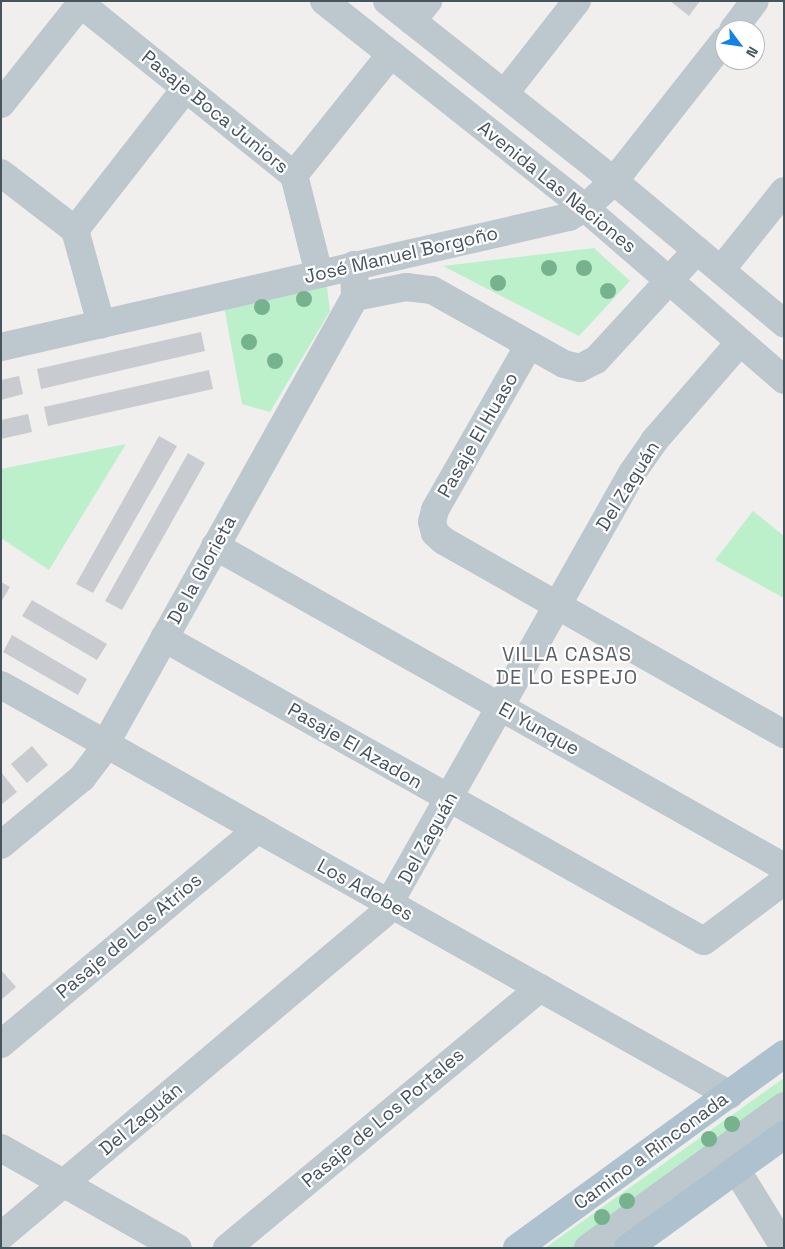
<!DOCTYPE html>
<html>
<head>
<meta charset="utf-8">
<style>
  body { margin:0 }
  #map { position:relative; width:785px; height:1249px; overflow:hidden; background:#f1eeee; font-family:"Space Grotesk",sans-serif }
  div>[style] { position:absolute }
  .green>* { inset:0; background:#bbf0cb }
  .building>* { inset:0; background:#c8ccd1 }
  .minor>* { height:28px; margin:-14px; padding:0 14px; transform-origin:14px; border-radius:14px; background:#bcc7ce }
  .major>* { height:28px; margin:-14px; padding:0 14px; transform-origin:14px; border-radius:14px; background:#adc1ce }
  .trees>* { width:16px; height:16px; margin:-8px; border-radius:50%; background:#77b28f }
  span { translate:-50% -50%; white-space:nowrap; text-align:center; line-height:1.15; -webkit-text-stroke:4.5px #fff; paint-order:stroke }
  .street-label { font-size:19px; color:#46545c }
  .neighbourhood-label { font-size:20px; color:#5b5f64; letter-spacing:1px }
  .frame { position:absolute; inset:0; border:2px solid #46545c; pointer-events:none }
  .north { position:absolute; left:715px; top:20px; width:50px; height:50px; box-sizing:border-box; background:#fff; border:1px solid #b5bbbe; border-radius:50%; rotate:121deg; font-size:14px; font-weight:700; line-height:20px; text-align:center; color:#46545c }
  .north::after { content:''; display:block; margin:auto; width:18px; height:22px; background:#1381e6; clip-path:polygon(50% 0,100% 100%,50% 72%,0 100%) }
</style>
</head>
<body>
<div id="map">
  <div class="green">
    <div style="clip-path:polygon(594px 248px,630px 281px,579px 336px,443px 266px)"></div>
    <div style="clip-path:polygon(326px 280px,330px 311px,270px 412px,242px 404px,223px 301px)"></div>
    <div style="clip-path:polygon(126px 444px,49px 570px,1px 538px,1px 469px)"></div>
    <div style="clip-path:polygon(753px 511px,784px 536px,784px 598px,715px 560px)"></div>
    <div style="clip-path:polygon(784px 1078px,784px 1099px,579px 1248px,545px 1248px)"></div>
  </div>
  <div class="building">
    <div style="clip-path:polygon(670px 1px,700px 1px,689px 16px)"></div>
    <div style="clip-path:polygon(201px 332px,205px 351px,41px 389px,37px 369px)"></div>
    <div style="clip-path:polygon(209px 370px,213px 389px,48px 426px,44px 407px)"></div>
    <div style="clip-path:polygon(19px 376px,23px 394px,1px 400px,1px 380px)"></div>
    <div style="clip-path:polygon(28px 414px,32px 432px,1px 439px,1px 420px)"></div>
    <div style="clip-path:polygon(159px 436px,177px 446px,93px 593px,76px 584px)"></div>
    <div style="clip-path:polygon(188px 453px,205px 463px,122px 610px,105px 601px)"></div>
    <div style="clip-path:polygon(1px 582px,10px 587px,1px 602px)"></div>
    <div style="clip-path:polygon(32px 600px,107px 644px,97px 660px,22px 616px)"></div>
    <div style="clip-path:polygon(12px 635px,87px 679px,78px 695px,3px 652px)"></div>
    <div style="clip-path:polygon(32px 746px,48px 765px,27px 783px,11px 764px)"></div>
    <div style="clip-path:polygon(1px 772px,17px 792px,1px 805px)"></div>
    <div style="clip-path:polygon(1px 970px,16px 987px,1px 1000px)"></div>
  </div>
  <div class="minor">
    <div style="left:324px;top:1px;width:333px;rotate:38.4deg"></div>
    <div style="left:585px;top:208px;width:263px;rotate:40.8deg"></div>
    <div style="left:387px;top:1px;width:290px;rotate:38.4deg"></div>
    <div style="left:614px;top:181px;width:222px;rotate:39.9deg"></div>
    <div style="left:81px;top:4px;width:273px;rotate:38.8deg"></div>
    <div style="left:294px;top:175px;width:102px;rotate:75.8deg"></div>
    <div style="left:412px;top:21px;width:26px;rotate:-51deg"></div>
    <div style="left:733px;top:30px;width:36px;rotate:-53deg"></div>
    <div style="left:505px;top:93px;width:117px;rotate:-52deg"></div>
    <div style="left:1px;top:104px;width:132px;rotate:-51.5deg"></div>
    <div style="left:1px;top:173px;width:93px;rotate:37.6deg"></div>
    <div style="left:75px;top:230px;width:98px;rotate:74.5deg"></div>
    <div style="left:294px;top:175px;width:155px;rotate:-51.3deg"></div>
    <div style="left:75px;top:230px;width:180px;rotate:-52deg"></div>
    <div style="left:721px;top:270px;width:101px;rotate:-51.4deg"></div>
    <div style="left:355px;top:297px;width:52px;rotate:-11.1deg"></div>
    <div style="left:406px;top:287px;width:26px;rotate:7deg"></div>
    <div style="left:432px;top:290px;width:151px;rotate:29.3deg"></div>
    <div style="left:564px;top:364px;width:16px;rotate:14deg"></div>
    <div style="left:580px;top:368px;width:18px;rotate:-27deg"></div>
    <div style="left:596px;top:360px;width:149px;rotate:-47.4deg"></div>
    <div style="left:529px;top:345px;width:190px;rotate:119.7deg"></div>
    <div style="left:435px;top:510px;width:12px;rotate:104deg"></div>
    <div style="left:432px;top:522px;width:11px;rotate:75deg"></div>
    <div style="left:435px;top:533px;width:12px;rotate:42deg"></div>
    <div style="left:444px;top:541px;width:391px;rotate:29.6deg"></div>
    <div style="left:1px;top:347px;width:583px;rotate:-12.89deg"></div>
    <div style="left:569px;top:217px;width:18px;rotate:-29deg"></div>
    <div style="left:585px;top:208px;width:40px;rotate:-43deg"></div>
    <div style="left:614px;top:181px;width:179px;rotate:-51.8deg"></div>
    <div style="left:215px;top:546px;width:653px;rotate:29.43deg"></div>
    <div style="left:164px;top:638px;width:619px;rotate:29.3deg"></div>
    <div style="left:704px;top:941px;width:100px;rotate:-36.9deg"></div>
    <div style="left:1px;top:685px;width:836px;rotate:29.35deg"></div>
    <div style="left:1px;top:845px;width:105px;rotate:-39.6deg"></div>
    <div style="left:82px;top:778px;width:26px;rotate:-53deg"></div>
    <div style="left:98px;top:757px;width:527px;rotate:-60.81deg"></div>
    <div style="left:355px;top:297px;width:32px;rotate:-92deg"></div>
    <div style="left:1px;top:1044px;width:335px;rotate:-39.9deg"></div>
    <div style="left:1px;top:1148px;width:203px;rotate:29.5deg"></div>
    <div style="left:736px;top:1169px;width:92px;rotate:58.4deg"></div>
    <div style="left:1px;top:1236px;width:500px;rotate:-40.1deg"></div>
    <div style="left:383px;top:914px;width:506px;rotate:-60.55deg"></div>
    <div style="left:632px;top:473px;width:39px;rotate:-55deg"></div>
    <div style="left:654px;top:441px;width:131px;rotate:-49deg"></div>
    <div style="left:227px;top:1248px;width:407px;rotate:-39.7deg"></div>
    <div style="left:588px;top:1248px;width:242px;rotate:-35.9deg"></div>
  </div>
  <div class="major">
    <div style="left:517px;top:1248px;width:330px;rotate:-36deg"></div>
    <div style="left:628px;top:1248px;width:193px;rotate:-35.9deg"></div>
  </div>
  <div class="trees">
    <div style="left:549px;top:268px"></div>
    <div style="left:584px;top:268px"></div>
    <div style="left:498px;top:283px"></div>
    <div style="left:608px;top:291px"></div>
    <div style="left:304px;top:299px"></div>
    <div style="left:262px;top:307px"></div>
    <div style="left:249px;top:342px"></div>
    <div style="left:275px;top:361px"></div>
    <div style="left:732px;top:1124px"></div>
    <div style="left:709px;top:1139px"></div>
    <div style="left:627px;top:1201px"></div>
    <div style="left:602px;top:1217px"></div>
  </div>
  <div class="street-label">
    <span style="left:215px;top:112px;rotate:39deg">Pasaje Boca Juniors</span>
    <span style="left:557px;top:187px;rotate:39deg">Avenida Las Naciones</span>
    <span style="left:401px;top:255px;rotate:-13deg">José Manuel Borgoño</span>
    <span style="left:478px;top:435px;rotate:-60deg">Pasaje El Huaso</span>
    <span style="left:628px;top:486px;rotate:-58deg">Del Zaguán</span>
    <span style="left:202px;top:570px;rotate:-61deg">De la Glorieta</span>
    <span style="left:539px;top:729px;rotate:29deg">El Yunque</span>
    <span style="left:355px;top:746px;rotate:30deg">Pasaje El Azadon</span>
    <span style="left:428px;top:838px;rotate:-61deg">Del Zaguán</span>
    <span style="left:365px;top:890px;rotate:29deg">Los Adobes</span>
    <span style="left:129px;top:936px;rotate:-40deg">Pasaje de Los Atrios</span>
    <span style="left:383px;top:1118px;rotate:-40deg">Pasaje de Los Portales</span>
    <span style="left:141px;top:1119px;rotate:-40deg">Del Zaguán</span>
    <span style="left:651px;top:1151px;rotate:-36deg">Camino a Rinconada</span>
  </div>
  <div class="neighbourhood-label">
    <span style="left:567px;top:666px">VILLA CASAS<br>DE LO ESPEJO</span>
  </div>
  <div class="frame"></div>
  <div class="north">N</div>
</div>
</body>
</html>
